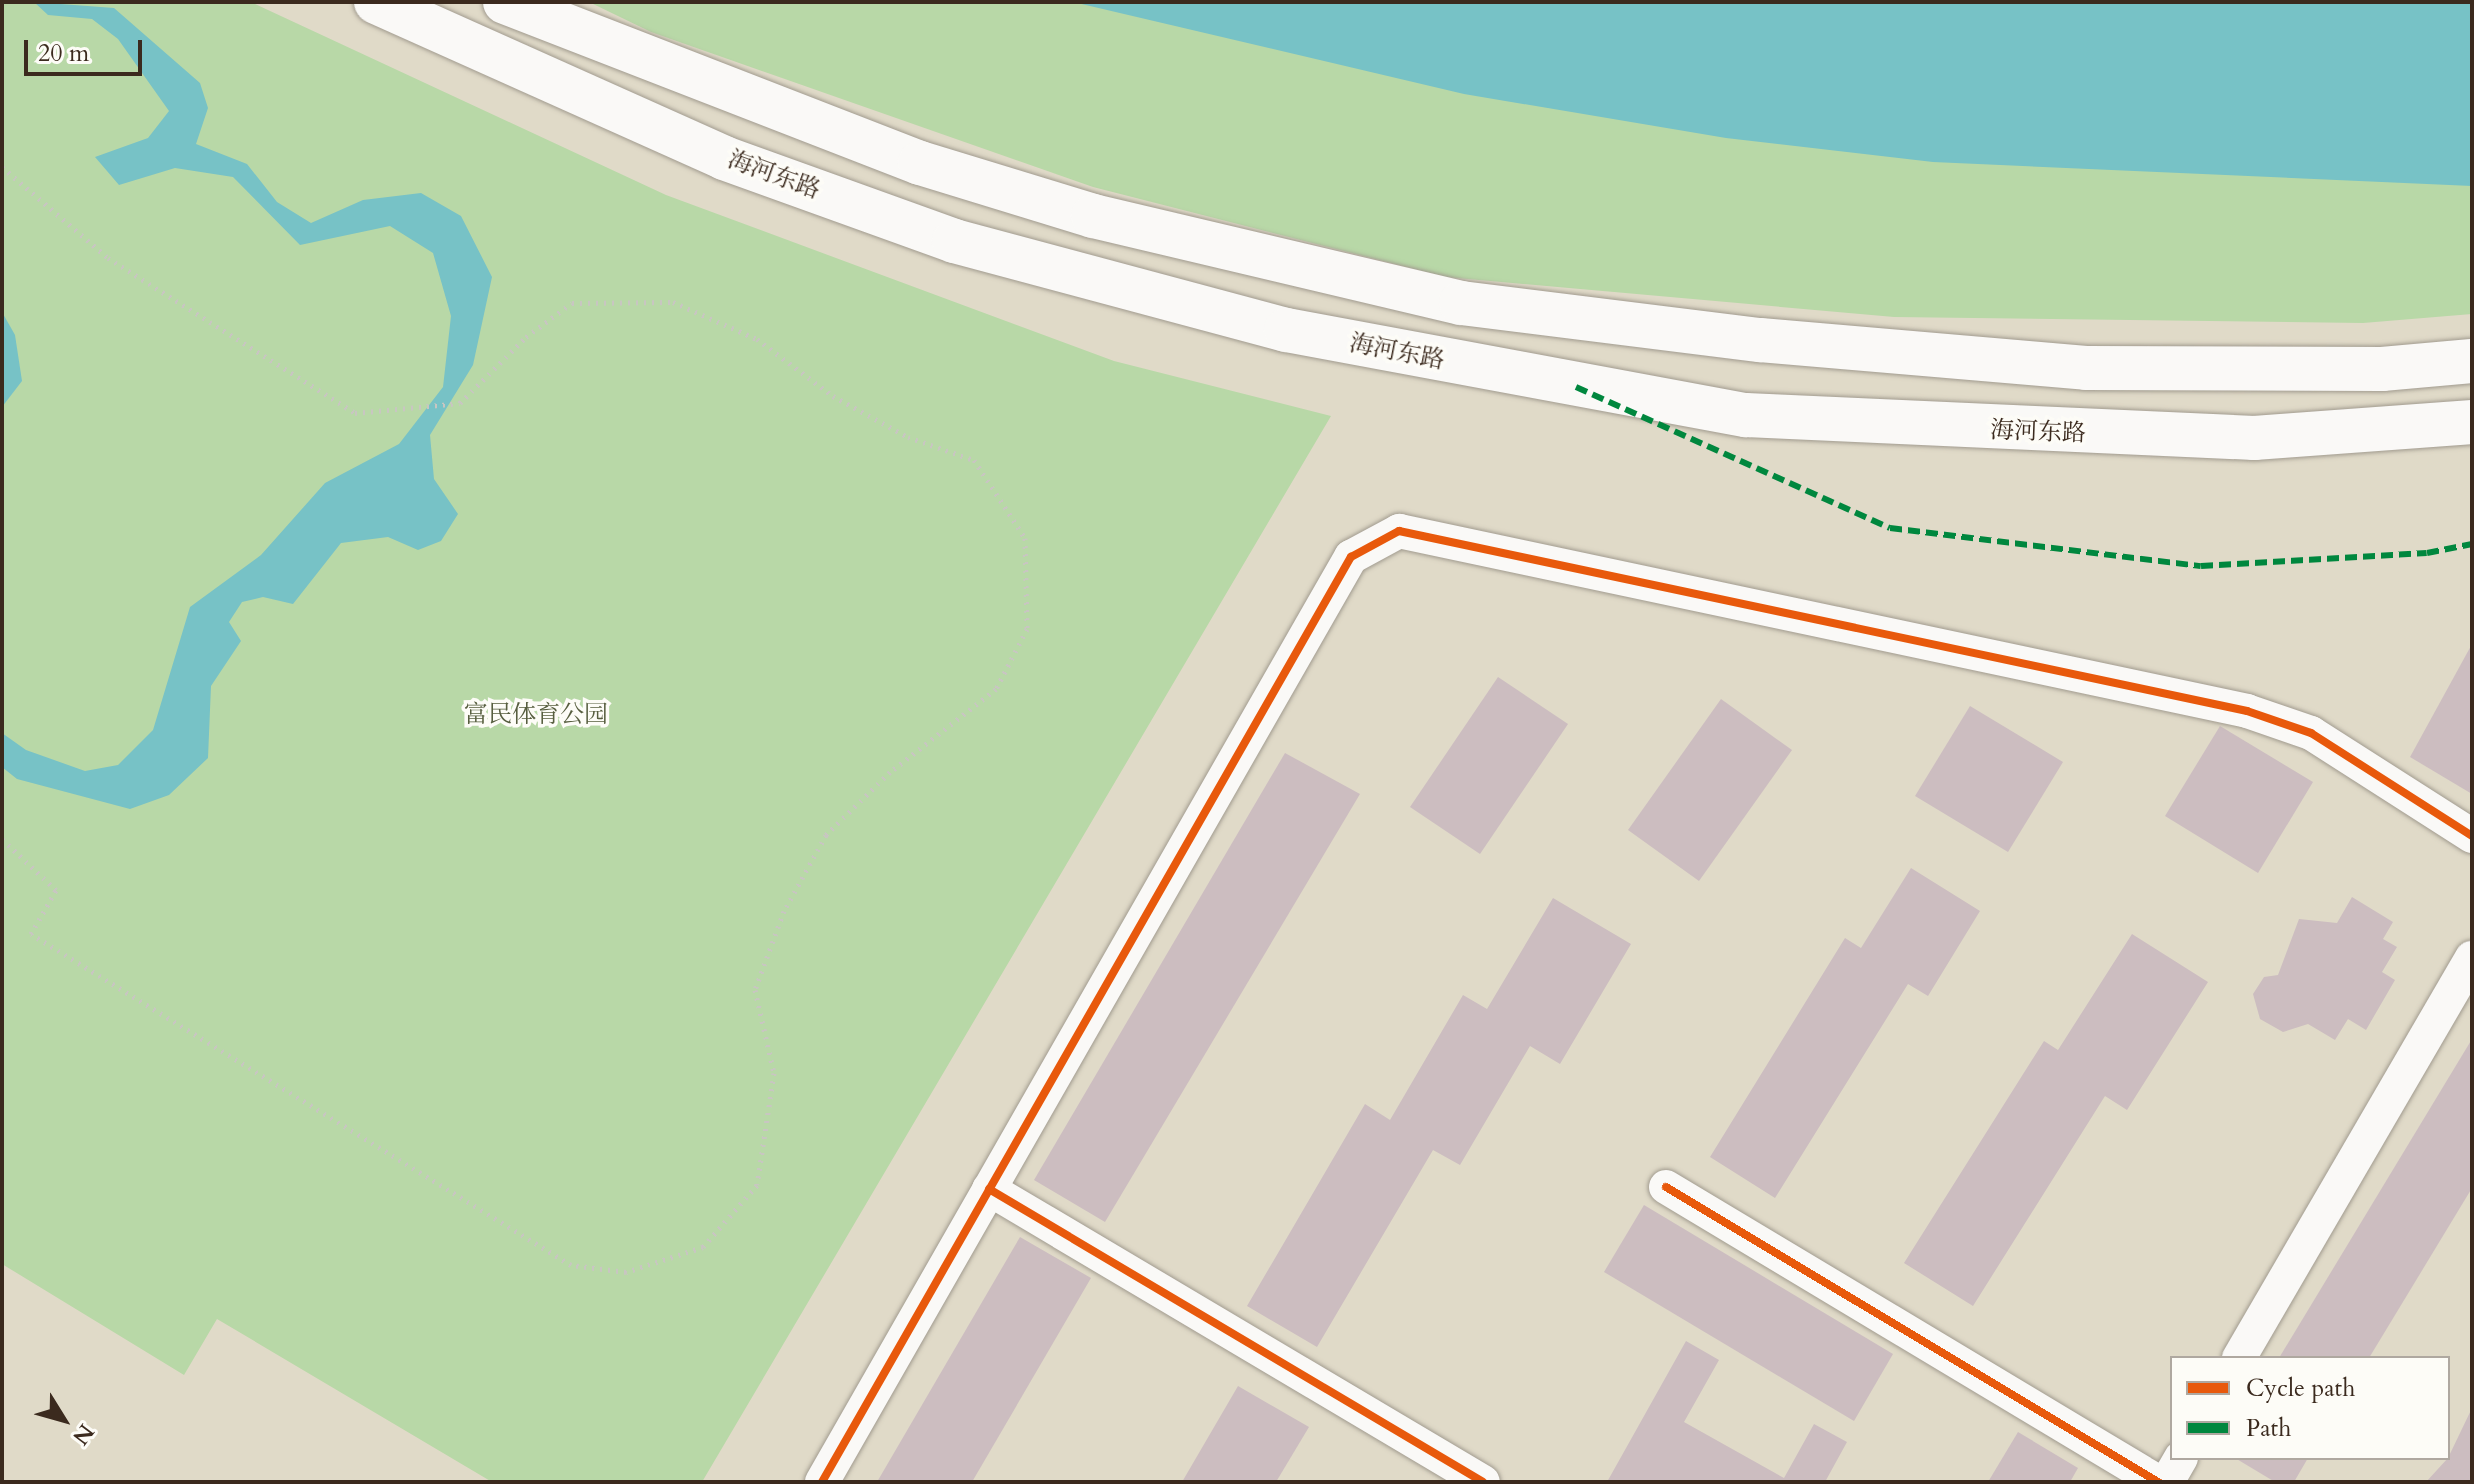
<!DOCTYPE html>
<html>
<head>
<meta charset="utf-8">
<style>
  body { margin:0 }
  #map { position:relative; width:2474px; height:1484px; overflow:hidden; background:#e0dac8; font-family:Cardo,"Noto Serif SC",serif }
  div>[style] { position:absolute }
  .green>* { inset:0; background:#b8d8a7 }
  .water>* { inset:0; background:#77c2c6 }
  .building>* { inset:0; background:#ccbdc0 }
  .path>* { height:5px; margin-top:-2.5px; transform-origin:0; background:repeating-linear-gradient(90deg,#c8c6c1 0 2px,transparent 0 8px) }
  .roads { filter:drop-shadow(0 0 2px #a19b8f) drop-shadow(0 0 2px #a19b8f) }
  .street>* { height:34px; margin:-17px; padding:0 17px; transform-origin:17px; border-radius:17px; background:#faf9f7 }
  .secondary>* { height:44px; margin:-22px; padding:0 22px; transform-origin:22px; border-radius:22px; background:#faf9f7 }
  .quiet>* { height:6px; margin-top:-3px; transform-origin:0; background:repeating-linear-gradient(90deg,#00873e 0 12px,transparent 0 18px) }
  .cycleway>* { height:8px; margin:-4px; padding:0 4px; transform-origin:4px; border-radius:4px; background:#e8590c }
  span { translate:-50% -50%; white-space:nowrap; text-align:center; line-height:1.15; -webkit-text-stroke:7px #fdfcf7; paint-order:stroke }
  .street-label { font-size:24px; color:#3b2a1e }
  .park-label { font-size:24px; color:#575e3f }
  .frame { position:absolute; inset:0; border:4px solid #3b2a1e; pointer-events:none }
  .legend { position:absolute; left:2170px; top:1356px; width:280px; height:104px; box-sizing:border-box; background:#fdfcf7; border:2px solid #afa8a0; margin:0; padding:10px 14px; list-style:none; font-size:24px; color:#3b2a1e }
  .legend li { display:flex; align-items:center; gap:16px; height:40px }
  .legend b { width:40px; border:2px solid #afa8a0 }
  .north { position:absolute; left:24px; top:1380px; width:80px; height:80px; -webkit-text-stroke:6px #fdfcf7; paint-order:stroke; rotate:127deg; font-size:22px; font-weight:700; line-height:32px; text-align:center; color:#3b2a1e }
  .north::after { content:''; display:block; margin:auto; width:28px; height:36px; background:#3b2a1e; clip-path:polygon(50% 0,100% 100%,50% 72%,0 100%) }
  .scale { position:absolute; left:24px; top:40px; width:118px; height:36px; box-sizing:border-box; border:4px solid #3b2a1e; border-top:0; padding-left:10px; font-size:24px; line-height:28px; white-space:nowrap; color:#3b2a1e; -webkit-text-stroke:6px #fdfcf7; paint-order:stroke }
</style>
</head>
<body>
<div id="map">
  <div class="green">
    <div style="clip-path:polygon(2px 2px,251px 2px,666px 195px,1114px 361px,1331px 416px,702px 1482px,492px 1482px,217px 1319px,184px 1375px,2px 1264px)"></div>
    <div style="clip-path:polygon(589px 2px,2472px 2px,2472px 314px,2363px 323px,1894px 317px,1446px 277px,1093px 187px,651px 32px)"></div>
  </div>
  <div class="water">
    <div style="clip-path:polygon(34px 2px,114px 8px,200px 83px,208px 108px,196px 144px,247px 164px,277px 202px,311px 223px,363px 200px,421px 193px,461px 216px,492px 277px,473px 365px,430px 435px,434px 479px,458px 514px,441px 541px,418px 550px,388px 537px,341px 543px,293px 604px,263px 597px,242px 602px,229px 622px,241px 641px,211px 686px,208px 758px,169px 795px,130px 809px,17px 779px,2px 767px,2px 733px,26px 750px,85px 771px,118px 765px,153px 730px,190px 607px,261px 555px,325px 483px,399px 444px,443px 387px,451px 316px,433px 253px,390px 226px,300px 245px,233px 177px,175px 168px,119px 185px,95px 157px,148px 138px,169px 111px,118px 39px,92px 19px,48px 15px)"></div>
    <div style="clip-path:polygon(1073px 2px,2472px 2px,2472px 186px,1933px 162px,1726px 138px,1464px 94px)"></div>
    <div style="clip-path:polygon(2px 312px,15px 335px,22px 381px,2px 407px)"></div>
  </div>
  <div class="building">
    <div style="clip-path:polygon(2472px 644px,2472px 794px,2410px 757px)"></div>
    <div style="clip-path:polygon(1498px 677px,1568px 724px,1480px 854px,1410px 807px)"></div>
    <div style="clip-path:polygon(1721px 699px,1792px 750px,1699px 881px,1628px 830px)"></div>
    <div style="clip-path:polygon(1970px 706px,2063px 762px,2008px 852px,1915px 796px)"></div>
    <div style="clip-path:polygon(2220px 726px,2313px 782px,2258px 873px,2165px 816px)"></div>
    <div style="clip-path:polygon(1285px 753px,1360px 794px,1105px 1222px,1034px 1180px)"></div>
    <div style="clip-path:polygon(1911px 868px,1980px 911px,1928px 996px,1908px 984px,1775px 1198px,1710px 1157px,1845px 938px,1861px 948px)"></div>
    <div style="clip-path:polygon(2352px 897px,2393px 922px,2383px 939px,2397px 947px,2382px 972px,2395px 980px,2366px 1030px,2348px 1019px,2335px 1040px,2308px 1024px,2283px 1032px,2260px 1019px,2253px 994px,2264px 977px,2278px 975px,2299px 919px,2337px 923px)"></div>
    <div style="clip-path:polygon(1553px 898px,1631px 944px,1560px 1064px,1530px 1046px,1460px 1165px,1433px 1150px,1317px 1347px,1247px 1306px,1365px 1104px,1390px 1120px,1463px 995px,1487px 1009px)"></div>
    <div style="clip-path:polygon(2132px 934px,2208px 982px,2127px 1110px,2105px 1096px,1973px 1306px,1904px 1263px,2044px 1041px,2058px 1050px)"></div>
    <div style="clip-path:polygon(2472px 1039px,2472px 1188px,2369px 1358px,2279px 1358px)"></div>
    <div style="clip-path:polygon(1644px 1205px,1893px 1354px,1854px 1421px,1604px 1272px)"></div>
    <div style="clip-path:polygon(1020px 1237px,1091px 1278px,972px 1482px,877px 1482px)"></div>
    <div style="clip-path:polygon(1686px 1341px,1719px 1360px,1684px 1422px,1784px 1478px,1814px 1424px,1847px 1442px,1825px 1482px,1607px 1482px)"></div>
    <div style="clip-path:polygon(1238px 1386px,1309px 1427px,1276px 1482px,1182px 1482px)"></div>
    <div style="clip-path:polygon(2472px 1408px,2472px 1482px,2426px 1482px,2448px 1458px)"></div>
    <div style="clip-path:polygon(2018px 1432px,2078px 1468px,2070px 1482px,1988px 1482px)"></div>
    <div style="clip-path:polygon(2235px 1458px,2308px 1458px,2294px 1482px,2275px 1482px)"></div>
  </div>
  <div class="path">
    <div style="left:2px;top:167px;width:140px;rotate:40.6deg"></div>
    <div style="left:108px;top:258px;width:292px;rotate:32.1deg"></div>
    <div style="left:355px;top:413px;width:105px;rotate:-5.4deg"></div>
    <div style="left:460px;top:403px;width:93px;rotate:-45deg"></div>
    <div style="left:526px;top:337px;width:57px;rotate:-36.5deg"></div>
    <div style="left:572px;top:303px;width:101px;rotate:-0.6deg"></div>
    <div style="left:673px;top:302px;width:92px;rotate:23.8deg"></div>
    <div style="left:757px;top:339px;width:95px;rotate:36.9deg"></div>
    <div style="left:833px;top:396px;width:85px;rotate:28.7deg"></div>
    <div style="left:908px;top:437px;width:70px;rotate:19.2deg"></div>
    <div style="left:974px;top:460px;width:93px;rotate:56.8deg"></div>
    <div style="left:1025px;top:538px;width:91px;rotate:88.7deg"></div>
    <div style="left:1027px;top:629px;width:68px;rotate:117.3deg"></div>
    <div style="left:996px;top:689px;width:135px;rotate:141.9deg"></div>
    <div style="left:890px;top:772px;width:90px;rotate:135.5deg"></div>
    <div style="left:826px;top:835px;width:87px;rotate:118.9deg"></div>
    <div style="left:784px;top:911px;width:84px;rotate:110.2deg"></div>
    <div style="left:755px;top:990px;width:85px;rotate:77.1deg"></div>
    <div style="left:774px;top:1073px;width:113px;rotate:98.6deg"></div>
    <div style="left:757px;top:1185px;width:82px;rotate:131.1deg"></div>
    <div style="left:703px;top:1247px;width:81px;rotate:162deg"></div>
    <div style="left:626px;top:1272px;width:55px;rotate:-172.7deg"></div>
    <div style="left:571px;top:1265px;width:633px;rotate:-148.49deg"></div>
    <div style="left:31px;top:934px;width:51px;rotate:-60.4deg"></div>
    <div style="left:56px;top:890px;width:74px;rotate:-136.6deg"></div>
  </div>
  <div class="roads">
    <div class="street">
      <div style="left:1666px;top:1187px;width:574px;rotate:30.95deg"></div>
      <div style="left:989px;top:1189px;width:574px;rotate:30.67deg"></div>
      <div style="left:2239px;top:1358px;width:463px;rotate:-59.8deg"></div>
      <div style="left:822px;top:1482px;width:1066px;rotate:-60.24deg"></div>
      <div style="left:1351px;top:557px;width:55px;rotate:-28.4deg"></div>
      <div style="left:1399px;top:531px;width:867px;rotate:11.98deg"></div>
      <div style="left:2247px;top:711px;width:68px;rotate:19deg"></div>
      <div style="left:2311px;top:733px;width:191px;rotate:32.6deg"></div>
      <div style="left:2167px;top:1482px;width:28px;rotate:-60deg"></div>
    </div>
    <div class="secondary">
      <div style="left:376px;top:2px;width:381px;rotate:24.1deg"></div>
      <div style="left:724px;top:158px;width:245px;rotate:19.8deg"></div>
      <div style="left:954px;top:241px;width:344px;rotate:15deg"></div>
      <div style="left:1286px;top:330px;width:468px;rotate:10.5deg"></div>
      <div style="left:1746px;top:415px;width:509px;rotate:2.59deg"></div>
      <div style="left:2254px;top:438px;width:219px;rotate:-4.2deg"></div>
      <div style="left:505px;top:2px;width:445px;rotate:21.2deg"></div>
      <div style="left:920px;top:163px;width:181px;rotate:17deg"></div>
      <div style="left:1093px;top:216px;width:378px;rotate:13.3deg"></div>
      <div style="left:1461px;top:303px;width:301px;rotate:7.1deg"></div>
      <div style="left:1760px;top:340px;width:327px;rotate:4.9deg"></div>
      <div style="left:2086px;top:368px;width:296px;rotate:0.2deg"></div>
      <div style="left:2382px;top:369px;width:90px;rotate:-5.1deg"></div>
    </div>
  </div>
  <div class="quiet">
    <div style="left:1576px;top:387px;width:344px;rotate:24.2deg"></div>
    <div style="left:1890px;top:528px;width:313px;rotate:7deg"></div>
    <div style="left:2201px;top:566px;width:226px;rotate:-3.3deg"></div>
    <div style="left:2427px;top:553px;width:46px;rotate:-11.3deg"></div>
  </div>
  <div class="cycleway">
    <div style="left:1666px;top:1187px;width:574px;rotate:30.95deg"></div>
    <div style="left:989px;top:1189px;width:574px;rotate:30.67deg"></div>
    <div style="left:822px;top:1482px;width:1066px;rotate:-60.24deg"></div>
    <div style="left:1351px;top:557px;width:55px;rotate:-28.4deg"></div>
    <div style="left:1399px;top:531px;width:867px;rotate:11.98deg"></div>
    <div style="left:2247px;top:711px;width:68px;rotate:19deg"></div>
    <div style="left:2311px;top:733px;width:191px;rotate:32.6deg"></div>
  </div>
  <div class="street-label">
    <span style="left:774px;top:175px;rotate:20deg">海河东路</span>
    <span style="left:1397px;top:352px;rotate:11deg">海河东路</span>
    <span style="left:2038px;top:432px;rotate:2deg">海河东路</span>
  </div>
  <div class="park-label">
    <span style="left:536px;top:715px">富民体育公园</span>
  </div>
  <div class="frame"></div>
  <ul class="legend">
  <li><b style="height:10px;background:#e8590c"></b>Cycle path</li>
  <li><b style="height:10px;background:#00873e"></b>Path</li>
  </ul>
  <div class="north">N</div>
  <div class="scale">20 m</div>
</div>
</body>
</html>
